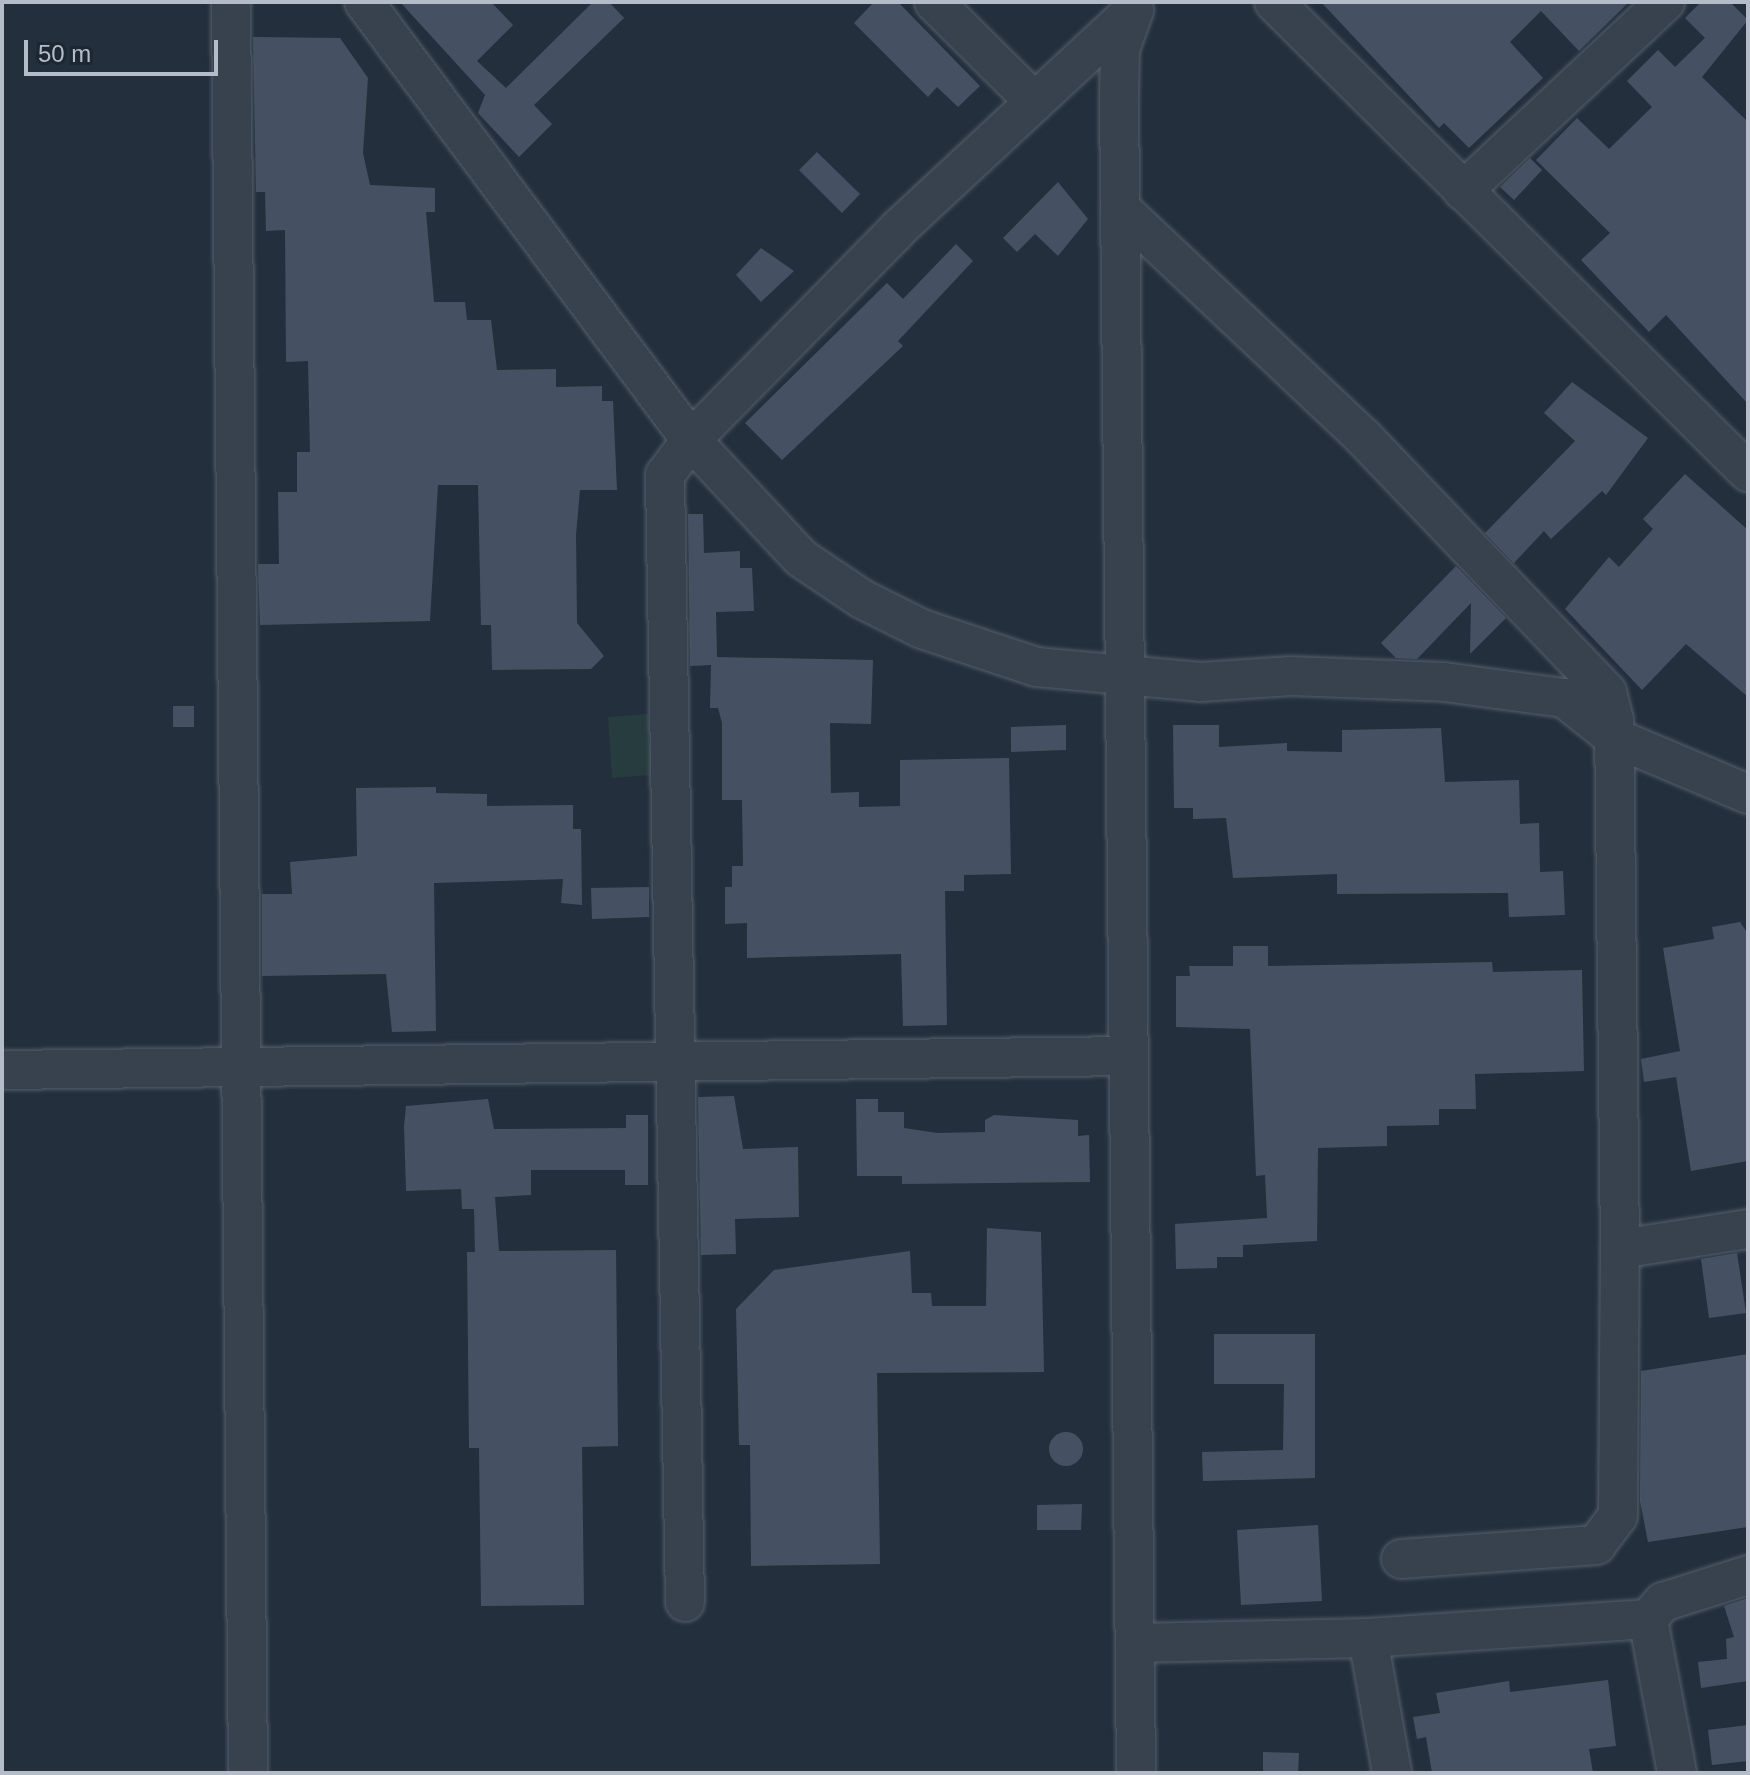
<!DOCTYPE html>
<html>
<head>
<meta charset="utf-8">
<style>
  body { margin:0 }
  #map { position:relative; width:1750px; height:1775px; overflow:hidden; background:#242f3e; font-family:Helvetica,sans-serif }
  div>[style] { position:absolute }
  .green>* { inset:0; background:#263c3f }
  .building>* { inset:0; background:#455162 }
  .round { border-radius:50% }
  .roads { filter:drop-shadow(0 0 2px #565f6c) drop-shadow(0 0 2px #565f6c) }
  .minor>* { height:38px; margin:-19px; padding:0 19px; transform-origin:19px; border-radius:19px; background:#38414e }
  span { translate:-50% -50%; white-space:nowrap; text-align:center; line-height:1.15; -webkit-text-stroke:7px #1d2633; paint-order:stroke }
  .frame { position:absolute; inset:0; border:4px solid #b4bcc9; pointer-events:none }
  .scale { position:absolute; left:24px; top:40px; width:194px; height:36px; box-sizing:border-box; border:4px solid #b4bcc9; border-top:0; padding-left:10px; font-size:24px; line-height:28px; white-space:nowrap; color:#b4bcc9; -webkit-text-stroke:6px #1d2633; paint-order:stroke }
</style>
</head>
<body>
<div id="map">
  <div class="green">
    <div style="clip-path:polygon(648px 714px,652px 775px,612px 778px,608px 717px)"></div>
  </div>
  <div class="building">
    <div style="clip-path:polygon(400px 2px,491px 2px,513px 25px,477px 61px,506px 88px,593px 2px,609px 2px,624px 18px,534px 105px,552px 124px,519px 157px,478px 113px,485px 95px)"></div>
    <div style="clip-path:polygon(874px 2px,898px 2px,980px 86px,958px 107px,937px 87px,928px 97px,854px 23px)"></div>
    <div style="clip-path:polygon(1321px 2px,1629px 2px,1579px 51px,1541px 11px,1510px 42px,1543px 78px,1469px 148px,1444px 123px,1439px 128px)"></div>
    <div style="clip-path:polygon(1701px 2px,1730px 2px,1748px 20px,1702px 77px,1748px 122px,1748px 404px,1666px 315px,1649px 332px,1581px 260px,1610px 233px,1536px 160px,1577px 118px,1609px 149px,1652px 107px,1627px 81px,1658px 50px,1675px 67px,1705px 38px,1685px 18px)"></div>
    <div style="clip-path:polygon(253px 37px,340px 38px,368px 78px,363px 153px,370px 185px,435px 188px,435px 212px,426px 212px,434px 302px,465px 302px,467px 320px,491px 320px,497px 370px,556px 369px,556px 387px,602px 386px,602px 401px,613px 401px,617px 490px,580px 490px,576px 535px,577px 623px,604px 656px,591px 669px,492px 670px,491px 625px,481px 625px,478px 485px,438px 485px,430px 621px,260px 625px,258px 564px,279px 564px,278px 492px,297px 492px,297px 452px,310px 452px,308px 361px,286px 362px,285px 230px,266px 231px,265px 192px,256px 192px)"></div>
    <div style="clip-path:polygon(817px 152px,860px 194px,842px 213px,799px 170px)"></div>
    <div style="clip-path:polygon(1530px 158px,1542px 170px,1514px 200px,1500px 187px)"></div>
    <div style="clip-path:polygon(1058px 182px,1088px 219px,1058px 256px,1035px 234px,1017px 252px,1003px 238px)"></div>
    <div style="clip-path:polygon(956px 244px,973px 261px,898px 341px,903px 346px,782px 460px,745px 423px,887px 283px,903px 299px)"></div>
    <div style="clip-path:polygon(761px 248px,794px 271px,761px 302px,736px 275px)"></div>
    <div style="clip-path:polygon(1572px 382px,1648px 438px,1606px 495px,1602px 491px,1551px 539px,1544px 531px,1514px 563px,1522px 572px,1485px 533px,1575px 441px,1544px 413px)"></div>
    <div style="clip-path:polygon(1685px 474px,1748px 530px,1748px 697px,1686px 644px,1642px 690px,1565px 609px,1609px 557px,1619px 567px,1653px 529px,1643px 519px)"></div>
    <div style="clip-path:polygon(688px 514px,703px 514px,704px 553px,740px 551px,740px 568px,752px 568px,754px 611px,716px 612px,717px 657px,873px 660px,871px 724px,830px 723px,831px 793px,859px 792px,859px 807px,900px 806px,900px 760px,1009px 758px,1011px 874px,964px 875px,964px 891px,945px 891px,947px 1025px,903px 1026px,901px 954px,747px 958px,747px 923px,725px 924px,725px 887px,732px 887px,732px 866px,743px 866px,742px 800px,722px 800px,722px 723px,718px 708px,710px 708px,711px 665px,690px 666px)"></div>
    <div style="clip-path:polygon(1456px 566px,1506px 618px,1470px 654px,1471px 603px,1417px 659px,1396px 658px,1381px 643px)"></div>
    <div style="clip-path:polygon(173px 706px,194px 706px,194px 727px,173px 727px)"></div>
    <div style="clip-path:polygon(1066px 725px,1066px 750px,1011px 752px,1011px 727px)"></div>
    <div style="clip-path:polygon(1173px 725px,1219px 725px,1219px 747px,1287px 743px,1287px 751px,1342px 752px,1342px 730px,1441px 728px,1445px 782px,1519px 780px,1520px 824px,1539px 823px,1540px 872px,1563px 871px,1565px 915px,1509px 917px,1508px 893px,1337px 894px,1337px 874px,1233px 878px,1226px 818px,1193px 819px,1193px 808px,1174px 808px)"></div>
    <div style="clip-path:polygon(436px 787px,436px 793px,487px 794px,487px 806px,573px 805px,573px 829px,581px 829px,582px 905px,561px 903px,563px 879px,434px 883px,436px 1031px,392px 1032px,386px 974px,262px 976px,262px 894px,292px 894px,290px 862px,357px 856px,356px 788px)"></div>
    <div style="clip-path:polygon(649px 887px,649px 917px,592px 919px,591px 888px)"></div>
    <div style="clip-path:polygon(1740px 922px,1748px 934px,1748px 1161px,1691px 1171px,1676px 1077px,1644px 1082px,1641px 1059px,1680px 1051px,1663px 948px,1714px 939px,1712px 927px)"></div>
    <div style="clip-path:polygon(1233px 946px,1268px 946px,1268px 966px,1492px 962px,1493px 972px,1582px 970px,1584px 1071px,1475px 1074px,1476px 1109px,1439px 1109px,1439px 1125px,1387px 1126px,1387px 1146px,1318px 1148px,1317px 1241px,1243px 1245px,1243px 1257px,1217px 1257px,1217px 1268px,1176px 1269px,1175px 1224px,1267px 1218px,1265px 1175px,1256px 1176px,1250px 1029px,1176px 1027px,1176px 976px,1190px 976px,1189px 966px,1233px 966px)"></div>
    <div style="clip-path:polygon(734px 1096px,743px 1149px,798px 1147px,799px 1217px,735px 1219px,736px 1254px,701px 1255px,698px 1097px)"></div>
    <div style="clip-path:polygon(488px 1099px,494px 1129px,626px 1128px,626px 1115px,648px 1115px,648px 1185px,625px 1185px,625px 1170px,531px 1170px,531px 1195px,495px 1197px,499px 1251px,616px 1250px,618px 1446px,582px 1447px,584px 1605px,481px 1606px,479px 1448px,469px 1448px,467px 1252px,475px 1252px,474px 1209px,462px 1209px,461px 1189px,406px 1191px,404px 1126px,406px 1106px)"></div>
    <div style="clip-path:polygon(856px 1099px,878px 1099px,878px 1112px,904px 1112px,904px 1128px,937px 1133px,985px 1132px,985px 1120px,994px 1115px,1078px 1120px,1078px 1136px,1089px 1135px,1090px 1182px,902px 1184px,902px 1176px,857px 1176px)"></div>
    <div style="clip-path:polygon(987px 1228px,1041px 1232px,1044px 1372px,877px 1373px,880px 1564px,751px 1566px,750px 1445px,739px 1445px,736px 1309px,774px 1270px,910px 1251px,912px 1293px,931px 1293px,932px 1306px,986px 1306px)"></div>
    <div style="clip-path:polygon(1737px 1253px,1746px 1313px,1709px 1318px,1701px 1259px)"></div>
    <div style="clip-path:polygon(1214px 1334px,1315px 1334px,1315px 1478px,1203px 1481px,1202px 1452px,1283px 1450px,1284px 1384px,1214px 1384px)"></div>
    <div style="clip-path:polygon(1748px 1354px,1748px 1527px,1648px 1542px,1640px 1501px,1641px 1371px)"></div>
    <div class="round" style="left:1049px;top:1432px;width:34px;height:34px"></div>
    <div style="clip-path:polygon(1082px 1504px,1081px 1530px,1037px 1530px,1037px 1505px)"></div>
    <div style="clip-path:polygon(1318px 1525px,1322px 1601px,1241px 1605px,1237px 1530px)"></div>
    <div style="clip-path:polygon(1748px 1598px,1748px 1681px,1701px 1688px,1698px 1662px,1727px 1659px,1726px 1639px,1734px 1637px,1724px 1606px)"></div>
    <div style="clip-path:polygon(1608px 1680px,1616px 1746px,1589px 1749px,1593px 1773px,1432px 1773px,1426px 1737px,1417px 1739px,1413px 1717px,1440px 1713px,1436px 1693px,1509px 1681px,1510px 1692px)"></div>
    <div style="clip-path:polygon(1748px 1725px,1748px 1761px,1712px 1765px,1708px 1730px)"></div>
    <div style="clip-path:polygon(1263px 1752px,1299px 1753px,1298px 1773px,1263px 1773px)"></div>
  </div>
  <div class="roads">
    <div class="minor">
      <div style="left:231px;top:2px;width:1771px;rotate:89.45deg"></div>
      <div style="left:364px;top:2px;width:547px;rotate:53.26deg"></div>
      <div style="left:691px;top:440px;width:161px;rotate:47deg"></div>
      <div style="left:801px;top:558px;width:73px;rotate:33.9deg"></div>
      <div style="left:862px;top:599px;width:67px;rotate:26.6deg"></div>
      <div style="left:922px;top:629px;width:120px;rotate:18.4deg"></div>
      <div style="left:1036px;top:667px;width:166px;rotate:5.2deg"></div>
      <div style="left:1201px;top:682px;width:90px;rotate:-3.8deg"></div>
      <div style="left:1291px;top:676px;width:153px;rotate:2.2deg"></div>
      <div style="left:1444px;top:682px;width:121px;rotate:7.6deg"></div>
      <div style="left:1564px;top:698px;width:63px;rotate:38.5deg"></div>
      <div style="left:1613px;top:737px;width:147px;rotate:22.9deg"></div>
      <div style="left:934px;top:2px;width:142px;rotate:44.7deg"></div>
      <div style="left:1274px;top:2px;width:668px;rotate:44.76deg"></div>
      <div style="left:1134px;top:10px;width:41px;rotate:109.7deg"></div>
      <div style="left:1120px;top:49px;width:47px;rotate:91.2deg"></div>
      <div style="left:1119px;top:96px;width:1677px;rotate:89.42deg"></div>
      <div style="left:1463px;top:191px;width:277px;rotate:-43.1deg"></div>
      <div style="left:1120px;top:208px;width:335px;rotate:43.3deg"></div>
      <div style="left:1364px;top:438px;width:352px;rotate:46.3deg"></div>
      <div style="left:1607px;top:692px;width:29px;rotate:76deg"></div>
      <div style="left:1614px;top:720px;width:529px;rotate:89.35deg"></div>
      <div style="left:1620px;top:1249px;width:130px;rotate:-8.9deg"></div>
      <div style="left:2px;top:1070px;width:1124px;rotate:-0.71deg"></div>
      <div style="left:1401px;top:1559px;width:196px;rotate:-4.1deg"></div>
      <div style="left:1596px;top:1545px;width:36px;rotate:-53deg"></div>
      <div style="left:1618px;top:1516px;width:267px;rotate:-89.6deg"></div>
      <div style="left:685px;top:1602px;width:1127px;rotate:-91.02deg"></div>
      <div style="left:665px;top:475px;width:44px;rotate:-53.4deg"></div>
      <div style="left:691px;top:440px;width:296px;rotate:-45.5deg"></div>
      <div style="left:898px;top:229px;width:322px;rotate:-42.9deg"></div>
      <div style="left:1648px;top:1619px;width:157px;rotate:79.3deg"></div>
      <div style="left:1368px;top:1638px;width:137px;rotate:79.9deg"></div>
      <div style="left:1135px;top:1643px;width:233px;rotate:-1.2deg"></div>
      <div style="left:1368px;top:1638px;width:281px;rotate:-3.9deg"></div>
      <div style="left:1648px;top:1619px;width:23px;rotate:-49deg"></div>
      <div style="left:1663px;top:1602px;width:89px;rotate:-17.6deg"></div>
    </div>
  </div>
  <div class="frame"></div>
  <div class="scale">50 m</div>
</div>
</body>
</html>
